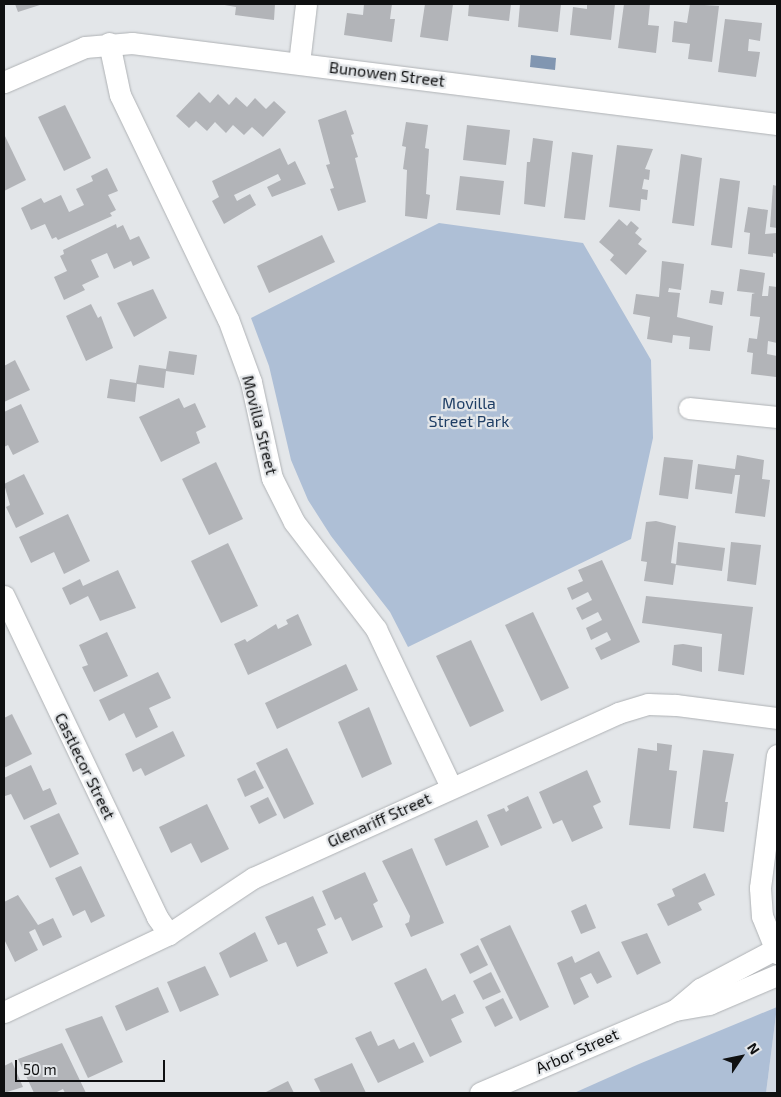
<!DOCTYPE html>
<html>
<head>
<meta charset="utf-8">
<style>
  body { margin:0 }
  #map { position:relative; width:781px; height:1097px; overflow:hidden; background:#e3e6e9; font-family:"Exo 2",sans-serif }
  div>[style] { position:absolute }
  .built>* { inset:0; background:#d2d9e3 }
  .green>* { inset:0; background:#aebfd6 }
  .water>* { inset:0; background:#8196b1 }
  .building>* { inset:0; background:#b2b4b8 }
  .roads { filter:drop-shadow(0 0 1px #afb2b5) drop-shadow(0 0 1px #afb2b5) }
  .minor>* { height:21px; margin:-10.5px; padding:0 10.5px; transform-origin:10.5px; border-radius:10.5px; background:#fff }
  span { translate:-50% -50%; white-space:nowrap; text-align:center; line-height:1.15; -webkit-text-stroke:4.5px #e3e6e9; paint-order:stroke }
  .street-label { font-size:16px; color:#0f1011 }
  .park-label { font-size:16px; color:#1f3e65 }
  .frame { position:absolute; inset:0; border:5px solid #0f1011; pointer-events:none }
  .north { position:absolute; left:716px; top:1032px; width:50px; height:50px; -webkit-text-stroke:4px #e3e6e9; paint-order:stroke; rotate:56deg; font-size:14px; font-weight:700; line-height:20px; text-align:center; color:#0f1011 }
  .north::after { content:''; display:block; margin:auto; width:18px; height:22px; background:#0f1011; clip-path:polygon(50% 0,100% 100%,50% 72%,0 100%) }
  .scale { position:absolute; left:15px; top:1060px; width:150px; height:22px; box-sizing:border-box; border:2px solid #0f1011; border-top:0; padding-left:6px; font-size:15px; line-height:18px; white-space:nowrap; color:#0f1011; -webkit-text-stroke:4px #e3e6e9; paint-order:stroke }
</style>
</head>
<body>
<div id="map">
  <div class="built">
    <div style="clip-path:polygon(777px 1007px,777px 1093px,766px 1093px)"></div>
  </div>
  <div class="green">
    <div style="clip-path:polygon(439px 223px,583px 243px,651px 360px,653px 438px,631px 539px,408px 647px,390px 612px,331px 536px,308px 500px,291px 460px,269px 366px,251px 318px)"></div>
    <div style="clip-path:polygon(777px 1007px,766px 1093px,574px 1093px,639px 1064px)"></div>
  </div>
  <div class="water">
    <div style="clip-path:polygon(531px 55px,556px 58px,555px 70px,530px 67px)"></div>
  </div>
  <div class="building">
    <div style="clip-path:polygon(15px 4px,43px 4px,18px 12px)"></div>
    <div style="clip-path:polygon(219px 4px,275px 4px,274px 20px,235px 15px,236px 7px)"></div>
    <div style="clip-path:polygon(364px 4px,392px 4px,390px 19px,395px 19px,392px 42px,344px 35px,347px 13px,363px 15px)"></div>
    <div style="clip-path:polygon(425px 4px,453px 4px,448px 41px,420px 37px)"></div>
    <div style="clip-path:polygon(469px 4px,511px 4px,509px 21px,468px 16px)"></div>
    <div style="clip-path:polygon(520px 4px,561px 4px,558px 32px,518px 27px)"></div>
    <div style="clip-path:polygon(587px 4px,615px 4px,611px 40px,570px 35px,573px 7px,587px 9px)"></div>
    <div style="clip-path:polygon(624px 4px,650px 4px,648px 25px,659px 26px,656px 53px,618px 48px)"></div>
    <div style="clip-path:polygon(690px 4px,719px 6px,712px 62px,688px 59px,690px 44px,672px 42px,674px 21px,687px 23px)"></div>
    <div style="clip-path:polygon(725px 19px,762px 23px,760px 41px,749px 39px,748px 51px,760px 52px,756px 77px,718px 72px)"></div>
    <div style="clip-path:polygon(199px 92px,210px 103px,218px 94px,229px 105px,236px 97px,247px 107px,255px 98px,266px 109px,274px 101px,286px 112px,263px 137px,252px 127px,244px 135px,233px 125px,226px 133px,215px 122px,207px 131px,196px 121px,189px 128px,176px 116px)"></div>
    <div style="clip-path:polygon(65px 105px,91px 158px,64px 171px,38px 117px)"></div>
    <div style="clip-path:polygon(346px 110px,354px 134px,351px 135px,358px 157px,355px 158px,366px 202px,338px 211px,330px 189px,334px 188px,326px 165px,330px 164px,318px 120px)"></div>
    <div style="clip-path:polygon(406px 122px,428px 125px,425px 148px,429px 149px,426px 194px,430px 195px,427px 219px,405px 216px,407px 170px,403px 169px,406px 147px,402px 146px)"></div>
    <div style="clip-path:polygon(467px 125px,510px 130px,506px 165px,463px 160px)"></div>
    <div style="clip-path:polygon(4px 134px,26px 180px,4px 191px)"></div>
    <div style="clip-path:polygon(533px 138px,553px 141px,545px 207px,524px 204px,527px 162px,530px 162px)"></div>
    <div style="clip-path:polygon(617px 145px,653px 149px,645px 169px,650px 170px,649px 180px,644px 179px,642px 189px,648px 190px,647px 200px,641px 199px,640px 211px,609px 207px)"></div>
    <div style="clip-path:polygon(280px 148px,288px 165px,295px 161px,306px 184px,272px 197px,267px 187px,281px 180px,278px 174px,234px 195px,237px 201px,250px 194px,256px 205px,224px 224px,212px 201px,219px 197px,212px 181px)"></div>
    <div style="clip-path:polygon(572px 152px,593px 155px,585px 220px,564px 218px)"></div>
    <div style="clip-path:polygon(681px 154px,702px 158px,694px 226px,672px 223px)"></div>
    <div style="clip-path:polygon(107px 168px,118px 191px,108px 195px,116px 210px,110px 213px,112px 216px,58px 240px,56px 237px,52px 239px,45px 224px,31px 230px,21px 208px,41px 198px,44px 203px,61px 195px,69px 212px,84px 205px,76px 189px,93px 181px,91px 176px)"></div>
    <div style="clip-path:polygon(460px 176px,504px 181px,500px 215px,456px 210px)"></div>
    <div style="clip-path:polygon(720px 178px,740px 181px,732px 248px,711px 245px)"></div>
    <div style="clip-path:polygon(773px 185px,777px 186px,777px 228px,770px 227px)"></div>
    <div style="clip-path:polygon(748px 207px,768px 210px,765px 234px,777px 233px,777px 254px,773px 253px,773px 257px,748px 254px,750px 233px,744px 232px)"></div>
    <div style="clip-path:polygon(619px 219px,627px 226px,631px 221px,639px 228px,635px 233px,642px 239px,638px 244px,647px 251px,626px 275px,610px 260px,614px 255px,599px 242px)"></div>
    <div style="clip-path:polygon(116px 224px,117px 228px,123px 225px,130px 240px,139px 236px,150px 258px,133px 266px,131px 261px,114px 269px,107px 253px,91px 260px,99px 277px,82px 285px,85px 290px,64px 300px,54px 277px,67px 271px,60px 256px,64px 254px,63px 250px)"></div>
    <div style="clip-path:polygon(322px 235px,335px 262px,269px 293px,257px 266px)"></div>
    <div style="clip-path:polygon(662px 261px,684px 264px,681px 290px,669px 288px,668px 292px,680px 293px,677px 317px,713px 326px,710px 351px,689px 349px,690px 337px,673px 335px,672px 343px,647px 339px,650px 317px,633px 314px,636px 294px,659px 297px)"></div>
    <div style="clip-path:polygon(740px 269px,765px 273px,762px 296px,768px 296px,769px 286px,777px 287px,777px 343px,768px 341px,767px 354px,777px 356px,776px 377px,751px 374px,753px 353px,747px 352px,749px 338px,757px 339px,760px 317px,750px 316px,752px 294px,755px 293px,737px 291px)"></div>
    <div style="clip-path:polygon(153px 289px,167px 318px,134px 337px,117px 303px)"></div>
    <div style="clip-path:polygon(711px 290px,724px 292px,722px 305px,709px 303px)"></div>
    <div style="clip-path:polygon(91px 304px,98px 318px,101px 316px,113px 348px,86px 361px,66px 316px)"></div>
    <div style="clip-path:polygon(169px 351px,197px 355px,194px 375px,166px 371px,164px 388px,137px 384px,135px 402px,107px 398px,110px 379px,136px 383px,139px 365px,166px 369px)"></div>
    <div style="clip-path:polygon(15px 360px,30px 390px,4px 402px,4px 366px)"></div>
    <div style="clip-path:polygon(179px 398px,184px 408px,195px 403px,206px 427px,196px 432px,200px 443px,161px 462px,139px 417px)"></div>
    <div style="clip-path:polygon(21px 404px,39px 442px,13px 455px,8px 445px,4px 447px,4px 412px)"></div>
    <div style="clip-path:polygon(737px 455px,764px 460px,762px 479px,770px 480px,765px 517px,735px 513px,740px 475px,735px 475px,732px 494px,695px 489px,698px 464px,735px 469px)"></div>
    <div style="clip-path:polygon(664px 457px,693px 460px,688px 499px,659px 495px)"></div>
    <div style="clip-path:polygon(216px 462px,243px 519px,209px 535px,182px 479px)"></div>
    <div style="clip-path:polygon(24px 474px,44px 514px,16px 528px,6px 507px,10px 505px,4px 484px)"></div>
    <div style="clip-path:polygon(68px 514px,90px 561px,64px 574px,54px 552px,31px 563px,19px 537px)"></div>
    <div style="clip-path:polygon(656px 521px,676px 526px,671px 563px,676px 564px,673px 585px,644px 581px,647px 562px,641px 561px,646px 522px)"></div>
    <div style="clip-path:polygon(678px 542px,725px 548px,722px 571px,676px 565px)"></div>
    <div style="clip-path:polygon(731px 542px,761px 545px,756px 585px,727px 581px)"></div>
    <div style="clip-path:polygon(228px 543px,258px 606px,221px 623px,191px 561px)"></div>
    <div style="clip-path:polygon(602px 560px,640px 642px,601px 660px,595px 648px,611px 640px,607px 632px,591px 640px,586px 628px,602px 620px,598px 612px,582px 620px,576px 608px,592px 600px,588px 592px,572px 600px,567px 588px,583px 581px,578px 570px)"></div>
    <div style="clip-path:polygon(118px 570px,136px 608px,100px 621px,88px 596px,70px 605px,62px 588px,80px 579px,83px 586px)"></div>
    <div style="clip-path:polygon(646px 596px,753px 607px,744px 675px,718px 671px,722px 634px,642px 623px)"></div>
    <div style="clip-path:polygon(533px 612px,569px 688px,541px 701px,505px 625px)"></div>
    <div style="clip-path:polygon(298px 614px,312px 645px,248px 675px,234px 644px,245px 639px,247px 642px,276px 624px,278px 629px,288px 624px,286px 620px)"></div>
    <div style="clip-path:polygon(107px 632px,128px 676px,94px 692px,82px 667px,88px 665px,79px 645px)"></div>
    <div style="clip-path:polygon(471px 640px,504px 711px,470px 727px,436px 656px)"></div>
    <div style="clip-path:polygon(683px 644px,702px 647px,702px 672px,672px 665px,674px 645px)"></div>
    <div style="clip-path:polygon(346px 664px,358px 690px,277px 729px,265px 703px)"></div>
    <div style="clip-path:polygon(158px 672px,171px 698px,149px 708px,158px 727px,136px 738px,124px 713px,109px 721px,99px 700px)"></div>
    <div style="clip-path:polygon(369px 707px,392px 764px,362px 778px,338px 722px)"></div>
    <div style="clip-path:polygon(12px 714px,32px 754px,4px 768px,4px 718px)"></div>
    <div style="clip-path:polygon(173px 731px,185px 756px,145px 776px,141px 768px,133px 772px,125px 754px)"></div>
    <div style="clip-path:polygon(657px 743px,672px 745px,669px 770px,677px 771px,670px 829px,629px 825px,638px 748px,657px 751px)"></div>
    <div style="clip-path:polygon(287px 748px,314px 804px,284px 819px,256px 763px)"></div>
    <div style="clip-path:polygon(703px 750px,734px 754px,725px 802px,728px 802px,724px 832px,693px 828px)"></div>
    <div style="clip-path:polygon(31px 765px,43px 791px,50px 788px,57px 804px,24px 820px,11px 794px,5px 796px,4px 793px,4px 778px)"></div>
    <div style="clip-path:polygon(255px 770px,264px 788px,245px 797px,237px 779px)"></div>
    <div style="clip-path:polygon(587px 770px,601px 802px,593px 806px,603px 828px,572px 842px,562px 820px,553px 824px,539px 792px)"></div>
    <div style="clip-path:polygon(528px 796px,542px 828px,501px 846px,487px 815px,504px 808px,506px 812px,509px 810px,507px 806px)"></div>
    <div style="clip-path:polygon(268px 797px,277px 815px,259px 824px,250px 806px)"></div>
    <div style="clip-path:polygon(207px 804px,229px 849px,201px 863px,191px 843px,171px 853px,159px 827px)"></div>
    <div style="clip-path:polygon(59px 813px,79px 854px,50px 868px,30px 826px)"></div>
    <div style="clip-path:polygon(477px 820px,489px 847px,446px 866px,434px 839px)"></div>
    <div style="clip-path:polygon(412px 848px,444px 923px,411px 937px,405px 924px,409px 922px,410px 916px,382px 861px)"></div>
    <div style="clip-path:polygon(81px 866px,105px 916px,91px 923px,85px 910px,73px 916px,55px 878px)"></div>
    <div style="clip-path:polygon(365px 872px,378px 901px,373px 904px,383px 927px,352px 941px,341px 917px,335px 920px,322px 891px)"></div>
    <div style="clip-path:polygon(705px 873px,715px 895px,698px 903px,702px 910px,668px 926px,657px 904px,675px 896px,672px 889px)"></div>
    <div style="clip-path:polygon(18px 895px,38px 925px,53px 918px,62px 937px,43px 946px,35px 929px,29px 932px,38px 950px,15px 962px,4px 939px,4px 902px)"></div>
    <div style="clip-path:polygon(313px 896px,326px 925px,317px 929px,328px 953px,297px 967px,286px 942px,278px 945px,265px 917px)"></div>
    <div style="clip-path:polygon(586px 904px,596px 928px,581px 934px,571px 911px)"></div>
    <div style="clip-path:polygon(510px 925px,549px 1007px,520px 1021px,480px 939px)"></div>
    <div style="clip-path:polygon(255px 932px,268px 961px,230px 978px,219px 953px)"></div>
    <div style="clip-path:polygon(647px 933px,661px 963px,637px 975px,621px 942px)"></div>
    <div style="clip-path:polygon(478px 945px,488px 965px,470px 974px,460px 954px)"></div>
    <div style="clip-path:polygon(599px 951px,612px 977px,597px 984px,591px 973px,580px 978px,589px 997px,574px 1005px,557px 963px,572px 956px,575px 963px)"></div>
    <div style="clip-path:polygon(205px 966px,219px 995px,180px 1012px,167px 982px)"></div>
    <div style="clip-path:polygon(426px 968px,442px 1001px,455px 994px,464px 1013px,451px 1019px,462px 1042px,430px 1057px,394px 983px)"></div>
    <div style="clip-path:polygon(491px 972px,501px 992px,483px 1000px,473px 981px)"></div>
    <div style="clip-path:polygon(158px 987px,169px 1012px,126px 1031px,115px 1006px)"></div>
    <div style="clip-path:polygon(503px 998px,513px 1018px,495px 1027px,485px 1007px)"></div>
    <div style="clip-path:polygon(102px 1016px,123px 1062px,88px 1078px,65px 1029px)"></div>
    <div style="clip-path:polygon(371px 1031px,378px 1046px,394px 1039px,399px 1049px,414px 1042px,424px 1062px,378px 1083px,355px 1038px)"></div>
    <div style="clip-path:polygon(62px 1043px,86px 1093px,65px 1093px,63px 1089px,55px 1093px,34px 1093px,18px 1059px)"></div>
    <div style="clip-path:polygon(12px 1062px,23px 1087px,4px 1093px,4px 1066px)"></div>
    <div style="clip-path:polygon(352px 1063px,366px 1093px,321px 1093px,314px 1079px)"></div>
    <div style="clip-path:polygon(288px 1081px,294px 1093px,264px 1093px)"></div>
  </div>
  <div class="roads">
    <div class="minor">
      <div style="left:109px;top:43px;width:53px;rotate:78.1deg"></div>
      <div style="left:120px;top:95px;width:249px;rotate:64.3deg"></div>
      <div style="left:228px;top:319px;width:67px;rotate:69.9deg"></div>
      <div style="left:251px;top:382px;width:98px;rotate:77.7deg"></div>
      <div style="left:272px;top:478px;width:49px;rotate:63.4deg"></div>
      <div style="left:294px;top:522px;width:135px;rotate:52.5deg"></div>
      <div style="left:376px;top:629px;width:175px;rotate:64.6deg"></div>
      <div style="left:299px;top:63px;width:59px;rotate:-83.2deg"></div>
      <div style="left:4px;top:82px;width:88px;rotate:-23.4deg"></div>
      <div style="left:85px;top:47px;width:47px;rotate:-4.9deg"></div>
      <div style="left:132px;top:43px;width:650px;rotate:7.16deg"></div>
      <div style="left:689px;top:408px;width:88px;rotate:5.8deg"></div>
      <div style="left:4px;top:596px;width:356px;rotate:64.5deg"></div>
      <div style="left:157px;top:917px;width:21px;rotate:55deg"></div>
      <div style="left:777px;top:755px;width:134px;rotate:97.3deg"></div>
      <div style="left:760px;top:888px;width:28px;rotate:86deg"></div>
      <div style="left:762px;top:916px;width:40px;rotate:68deg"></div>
      <div style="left:675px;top:1010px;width:33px;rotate:-40deg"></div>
      <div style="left:700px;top:989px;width:87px;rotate:-28deg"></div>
      <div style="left:4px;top:1012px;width:183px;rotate:-25.3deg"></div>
      <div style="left:169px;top:934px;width:101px;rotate:-33.7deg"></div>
      <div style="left:253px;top:878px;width:401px;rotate:-24.3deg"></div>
      <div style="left:618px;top:713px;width:31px;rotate:-17deg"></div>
      <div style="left:648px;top:704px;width:28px;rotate:2deg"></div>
      <div style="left:676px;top:705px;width:102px;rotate:7.3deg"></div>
      <div style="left:480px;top:1093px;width:212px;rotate:-23.1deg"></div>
      <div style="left:675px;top:1010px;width:35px;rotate:-10deg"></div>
      <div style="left:709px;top:1004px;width:74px;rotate:-23.1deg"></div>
    </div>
  </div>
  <div class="street-label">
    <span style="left:387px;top:74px;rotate:7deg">Bunowen Street</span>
    <span style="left:260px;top:425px;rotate:76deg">Movilla Street</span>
    <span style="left:85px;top:766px;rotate:64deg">Castlecor Street</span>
    <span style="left:379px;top:820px;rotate:-24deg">Glenariff Street</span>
    <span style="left:577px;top:1051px;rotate:-24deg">Arbor Street</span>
  </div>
  <div class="park-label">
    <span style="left:469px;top:412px">Movilla<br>Street Park</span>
  </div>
  <div class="frame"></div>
  <div class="north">N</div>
  <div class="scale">50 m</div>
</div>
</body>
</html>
